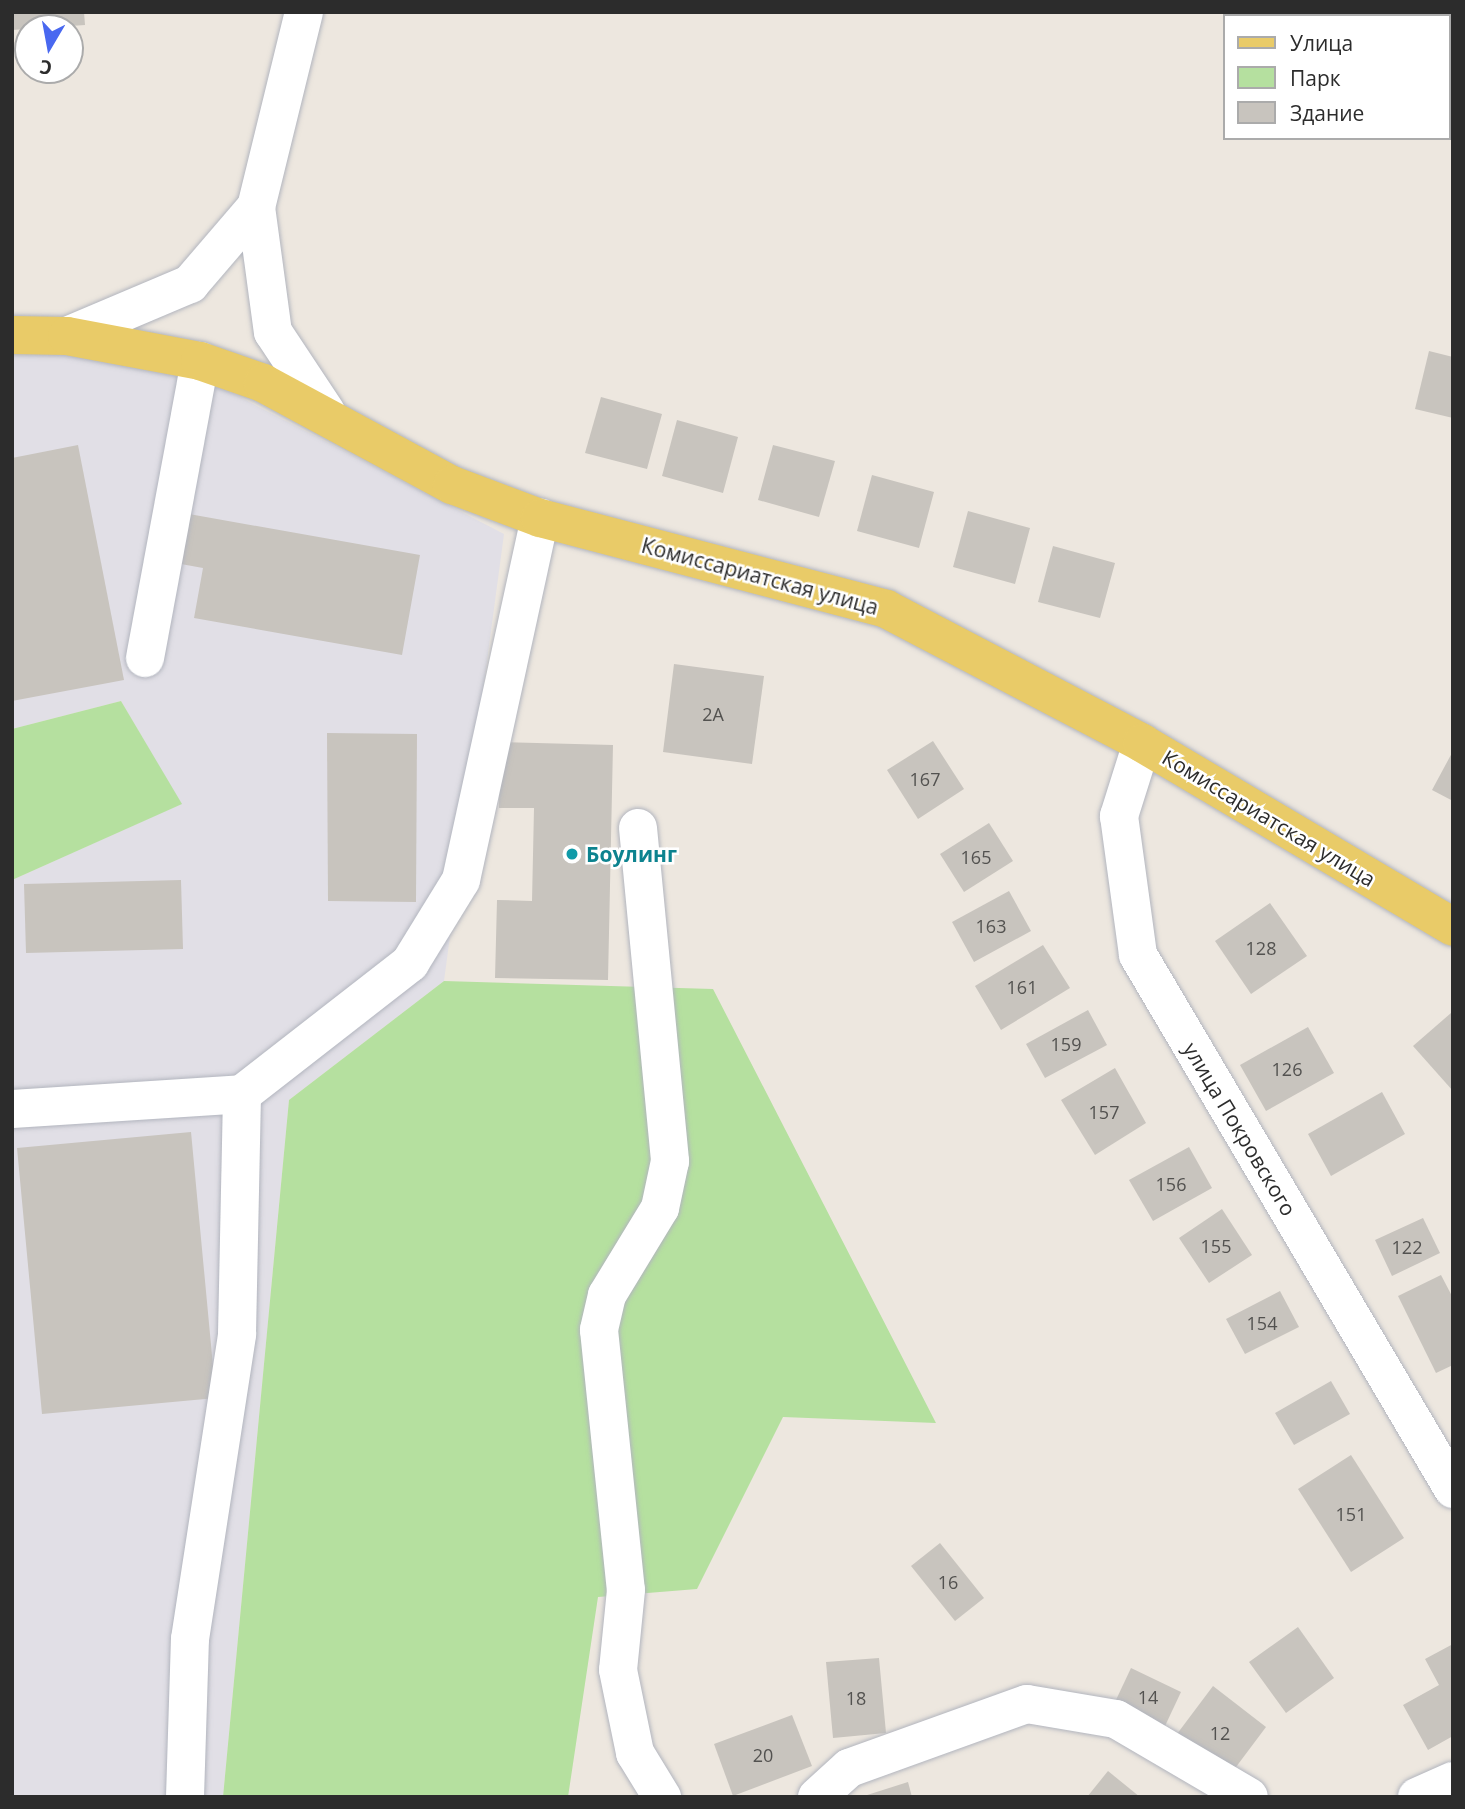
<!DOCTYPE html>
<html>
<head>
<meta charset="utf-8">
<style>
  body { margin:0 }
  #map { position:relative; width:1465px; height:1809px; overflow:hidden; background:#ede7df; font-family:"Open Sans",sans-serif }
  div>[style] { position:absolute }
  .industrial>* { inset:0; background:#e1dfe6 }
  .green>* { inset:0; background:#b5e09f }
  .building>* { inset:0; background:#c8c4be }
  .roads { filter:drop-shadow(0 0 2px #b2b5be) drop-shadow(0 0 2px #b2b5be) }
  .minor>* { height:38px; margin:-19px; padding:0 19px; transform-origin:19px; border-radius:19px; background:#fff }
  .major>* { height:38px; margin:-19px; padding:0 19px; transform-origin:19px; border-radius:19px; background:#e9cb68 }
  .dots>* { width:19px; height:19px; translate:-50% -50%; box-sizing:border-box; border:4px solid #fff; border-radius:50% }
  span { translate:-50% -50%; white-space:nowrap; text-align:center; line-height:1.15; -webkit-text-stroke:5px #fff; paint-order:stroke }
  .number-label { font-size:18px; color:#535250 }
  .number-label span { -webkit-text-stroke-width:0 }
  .street-label { font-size:21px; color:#2c2c2c }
  .culture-label { font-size:21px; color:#0d838f; font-weight:700 }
  .left { translate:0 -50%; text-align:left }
  .frame { position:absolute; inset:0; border:14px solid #2c2c2c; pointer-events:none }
  .legend { position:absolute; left:1223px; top:14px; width:228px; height:126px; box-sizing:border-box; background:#fff; border:2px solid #ababab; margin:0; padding:9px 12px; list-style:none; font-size:21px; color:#2c2c2c }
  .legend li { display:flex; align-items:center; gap:14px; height:35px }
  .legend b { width:35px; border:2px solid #ababab }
  .north { position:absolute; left:14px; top:14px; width:70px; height:70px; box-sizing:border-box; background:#fff; border:2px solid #ababab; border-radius:50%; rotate:190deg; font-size:19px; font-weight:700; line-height:28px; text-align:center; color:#2c2c2c }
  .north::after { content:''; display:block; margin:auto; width:24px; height:32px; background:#4968f0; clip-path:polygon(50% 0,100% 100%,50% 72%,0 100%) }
</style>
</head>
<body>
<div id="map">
  <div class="industrial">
    <div style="clip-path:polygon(93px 354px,201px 377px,504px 534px,444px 981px,289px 1100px,223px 1797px,12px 1797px,12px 880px,181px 804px,121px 701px,12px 729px,12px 356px)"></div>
  </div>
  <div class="green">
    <div style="clip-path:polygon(121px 701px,182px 804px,12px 880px,12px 729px)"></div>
    <div style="clip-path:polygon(444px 981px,713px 989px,936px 1423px,783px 1417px,697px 1589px,598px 1597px,568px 1797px,223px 1797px,289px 1100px)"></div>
  </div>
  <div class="building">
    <div style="clip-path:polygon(12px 12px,84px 12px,85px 25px,12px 30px)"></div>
    <div style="clip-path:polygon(1429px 351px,1453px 357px,1453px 418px,1415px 409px)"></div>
    <div style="clip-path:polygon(601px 397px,662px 414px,647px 469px,585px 453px)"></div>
    <div style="clip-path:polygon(677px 420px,738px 437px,723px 493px,662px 476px)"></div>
    <div style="clip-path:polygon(78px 445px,124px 680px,12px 701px,12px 458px)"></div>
    <div style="clip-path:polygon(773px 445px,835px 461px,819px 517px,758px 500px)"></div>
    <div style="clip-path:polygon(872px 475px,934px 492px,919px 548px,857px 531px)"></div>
    <div style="clip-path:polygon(968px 511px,1030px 528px,1015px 584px,953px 567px)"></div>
    <div style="clip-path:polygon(189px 514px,420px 555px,402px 655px,194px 618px,203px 568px,181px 564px)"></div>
    <div style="clip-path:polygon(1053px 546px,1115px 563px,1100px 618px,1038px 602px)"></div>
    <div style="clip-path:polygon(674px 664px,764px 676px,752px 764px,663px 752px)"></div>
    <div style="clip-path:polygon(327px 733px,417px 734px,416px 902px,328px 901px)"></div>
    <div style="clip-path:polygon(933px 741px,964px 789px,918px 819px,887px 770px)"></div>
    <div style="clip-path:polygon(500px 742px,613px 745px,608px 980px,495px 978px,497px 900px,532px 901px,534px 808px,499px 808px)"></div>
    <div style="clip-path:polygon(1453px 751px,1453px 801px,1432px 790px)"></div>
    <div style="clip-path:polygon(989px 823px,1013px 861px,964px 892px,940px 854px)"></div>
    <div style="clip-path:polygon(181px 880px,183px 949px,26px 953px,24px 884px)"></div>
    <div style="clip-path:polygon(1009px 891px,1031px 931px,974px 962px,952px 922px)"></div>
    <div style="clip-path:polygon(1270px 903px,1307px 956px,1251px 994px,1215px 941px)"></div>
    <div style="clip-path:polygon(1043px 945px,1070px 988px,1001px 1030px,975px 986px)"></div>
    <div style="clip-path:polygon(1088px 1010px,1107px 1045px,1045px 1078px,1026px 1044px)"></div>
    <div style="clip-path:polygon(1451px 1013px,1453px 1015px,1453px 1091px,1413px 1046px)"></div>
    <div style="clip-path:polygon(1308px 1027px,1334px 1073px,1266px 1111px,1240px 1065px)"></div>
    <div style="clip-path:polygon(1115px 1068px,1146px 1123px,1095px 1155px,1061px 1100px)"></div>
    <div style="clip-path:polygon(1382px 1092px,1405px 1134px,1331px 1176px,1308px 1134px)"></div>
    <div style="clip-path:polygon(191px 1132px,216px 1398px,42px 1414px,17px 1148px)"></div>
    <div style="clip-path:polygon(1189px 1147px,1212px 1188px,1153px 1221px,1129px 1180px)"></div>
    <div style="clip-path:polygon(1222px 1209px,1252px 1255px,1209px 1283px,1179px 1238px)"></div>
    <div style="clip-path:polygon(1423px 1218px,1440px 1253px,1392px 1276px,1375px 1240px)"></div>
    <div style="clip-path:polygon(1441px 1275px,1453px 1298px,1453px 1365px,1436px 1373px,1398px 1296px)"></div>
    <div style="clip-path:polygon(1280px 1291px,1299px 1327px,1245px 1354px,1226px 1319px)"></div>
    <div style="clip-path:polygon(1331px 1381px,1350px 1414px,1294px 1445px,1275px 1413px)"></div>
    <div style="clip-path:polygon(1351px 1455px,1404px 1538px,1351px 1572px,1298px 1489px)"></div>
    <div style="clip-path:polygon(940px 1543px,984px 1598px,955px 1621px,911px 1566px)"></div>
    <div style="clip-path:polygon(1298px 1627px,1334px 1678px,1286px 1713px,1249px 1662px)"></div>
    <div style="clip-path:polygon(1453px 1644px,1453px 1736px,1428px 1750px,1403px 1705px,1439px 1685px,1425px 1659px)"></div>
    <div style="clip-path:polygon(879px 1658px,886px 1733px,833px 1738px,826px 1662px)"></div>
    <div style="clip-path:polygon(1131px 1668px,1181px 1692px,1165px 1726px,1115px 1702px)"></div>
    <div style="clip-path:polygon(1213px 1686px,1266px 1727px,1227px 1779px,1174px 1738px)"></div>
    <div style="clip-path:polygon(792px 1715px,812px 1766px,733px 1796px,714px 1744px)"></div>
    <div style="clip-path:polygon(1108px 1771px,1140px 1797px,1087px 1797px)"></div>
    <div style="clip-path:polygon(908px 1782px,912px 1797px,864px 1797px,864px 1796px)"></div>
  </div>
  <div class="roads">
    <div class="minor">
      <div style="left:304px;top:12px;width:201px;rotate:103.8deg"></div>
      <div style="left:256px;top:207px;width:126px;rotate:82.3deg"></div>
      <div style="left:273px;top:332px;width:96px;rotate:56.5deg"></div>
      <div style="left:67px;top:336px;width:134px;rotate:-22.9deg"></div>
      <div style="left:190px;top:284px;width:101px;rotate:-49.4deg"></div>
      <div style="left:145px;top:658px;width:302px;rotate:-79.5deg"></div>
      <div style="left:1142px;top:743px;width:77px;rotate:107.5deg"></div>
      <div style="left:1119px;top:816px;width:140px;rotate:82.2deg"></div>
      <div style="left:1138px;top:955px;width:620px;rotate:59.46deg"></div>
      <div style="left:638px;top:828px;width:335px;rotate:84.5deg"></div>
      <div style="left:670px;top:1161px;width:48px;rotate:102deg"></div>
      <div style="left:660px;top:1208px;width:102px;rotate:121.3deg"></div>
      <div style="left:607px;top:1295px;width:36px;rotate:103deg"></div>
      <div style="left:599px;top:1330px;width:261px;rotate:84.1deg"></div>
      <div style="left:626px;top:1590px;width:80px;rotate:95.7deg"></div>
      <div style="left:618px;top:1670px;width:85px;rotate:78.4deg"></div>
      <div style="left:635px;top:1753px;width:52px;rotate:58.5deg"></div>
      <div style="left:12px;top:1109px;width:230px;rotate:-3.7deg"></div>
      <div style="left:185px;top:1797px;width:158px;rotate:-88.2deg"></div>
      <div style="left:190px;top:1639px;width:309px;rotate:-81.2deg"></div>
      <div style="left:237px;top:1334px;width:240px;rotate:-88.8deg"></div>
      <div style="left:242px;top:1094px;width:213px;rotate:-37.9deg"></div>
      <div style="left:410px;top:963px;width:97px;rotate:-58.4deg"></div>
      <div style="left:461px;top:880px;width:371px;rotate:-77.7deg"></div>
      <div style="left:817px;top:1797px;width:43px;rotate:-42.2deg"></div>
      <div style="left:849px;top:1768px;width:189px;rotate:-19.8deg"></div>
      <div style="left:1027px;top:1704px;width:90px;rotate:9.6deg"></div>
      <div style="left:1116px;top:1719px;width:154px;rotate:30.4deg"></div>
      <div style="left:1417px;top:1797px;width:39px;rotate:-24deg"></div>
    </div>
    <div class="major">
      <div style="left:12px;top:335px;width:55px;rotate:1deg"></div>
      <div style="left:67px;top:336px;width:135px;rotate:10.6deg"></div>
      <div style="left:200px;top:361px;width:67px;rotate:19.2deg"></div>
      <div style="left:263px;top:383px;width:215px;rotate:28.4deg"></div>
      <div style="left:452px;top:485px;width:94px;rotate:20.6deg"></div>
      <div style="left:540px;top:518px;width:358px;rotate:14.7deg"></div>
      <div style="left:886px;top:609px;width:289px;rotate:27.6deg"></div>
      <div style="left:1142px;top:743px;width:361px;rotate:30.6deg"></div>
    </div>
  </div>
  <div class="dots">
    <div style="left:572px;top:854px;background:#0f9aa8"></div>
  </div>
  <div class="number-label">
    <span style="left:713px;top:714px">2А</span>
    <span style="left:925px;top:779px">167</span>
    <span style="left:976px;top:857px">165</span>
    <span style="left:991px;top:926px">163</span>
    <span style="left:1261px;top:948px">128</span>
    <span style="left:1022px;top:987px">161</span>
    <span style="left:1066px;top:1044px">159</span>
    <span style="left:1287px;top:1069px">126</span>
    <span style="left:1104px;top:1112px">157</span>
    <span style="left:1171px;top:1184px">156</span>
    <span style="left:1216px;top:1246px">155</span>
    <span style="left:1407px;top:1247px">122</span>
    <span style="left:1262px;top:1323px">154</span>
    <span style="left:1351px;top:1514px">151</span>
    <span style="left:948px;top:1582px">16</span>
    <span style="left:1148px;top:1697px">14</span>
    <span style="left:856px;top:1698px">18</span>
    <span style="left:1220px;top:1733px">12</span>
    <span style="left:763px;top:1755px">20</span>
  </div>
  <div class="street-label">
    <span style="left:760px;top:576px;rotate:15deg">Комиссариатская улица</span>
    <span style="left:1269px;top:818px;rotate:31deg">Комиссариатская улица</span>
    <span style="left:1240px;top:1129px;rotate:59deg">улица Покровского</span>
  </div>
  <div class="culture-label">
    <span class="left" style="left:586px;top:854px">Боулинг</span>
  </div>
  <div class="frame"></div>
  <ul class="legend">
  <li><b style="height:9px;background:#e9cb68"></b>Улица</li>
  <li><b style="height:19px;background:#b5e09f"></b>Парк</li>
  <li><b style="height:19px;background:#c8c4be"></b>Здание</li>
  </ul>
  <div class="north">С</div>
</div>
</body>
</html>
